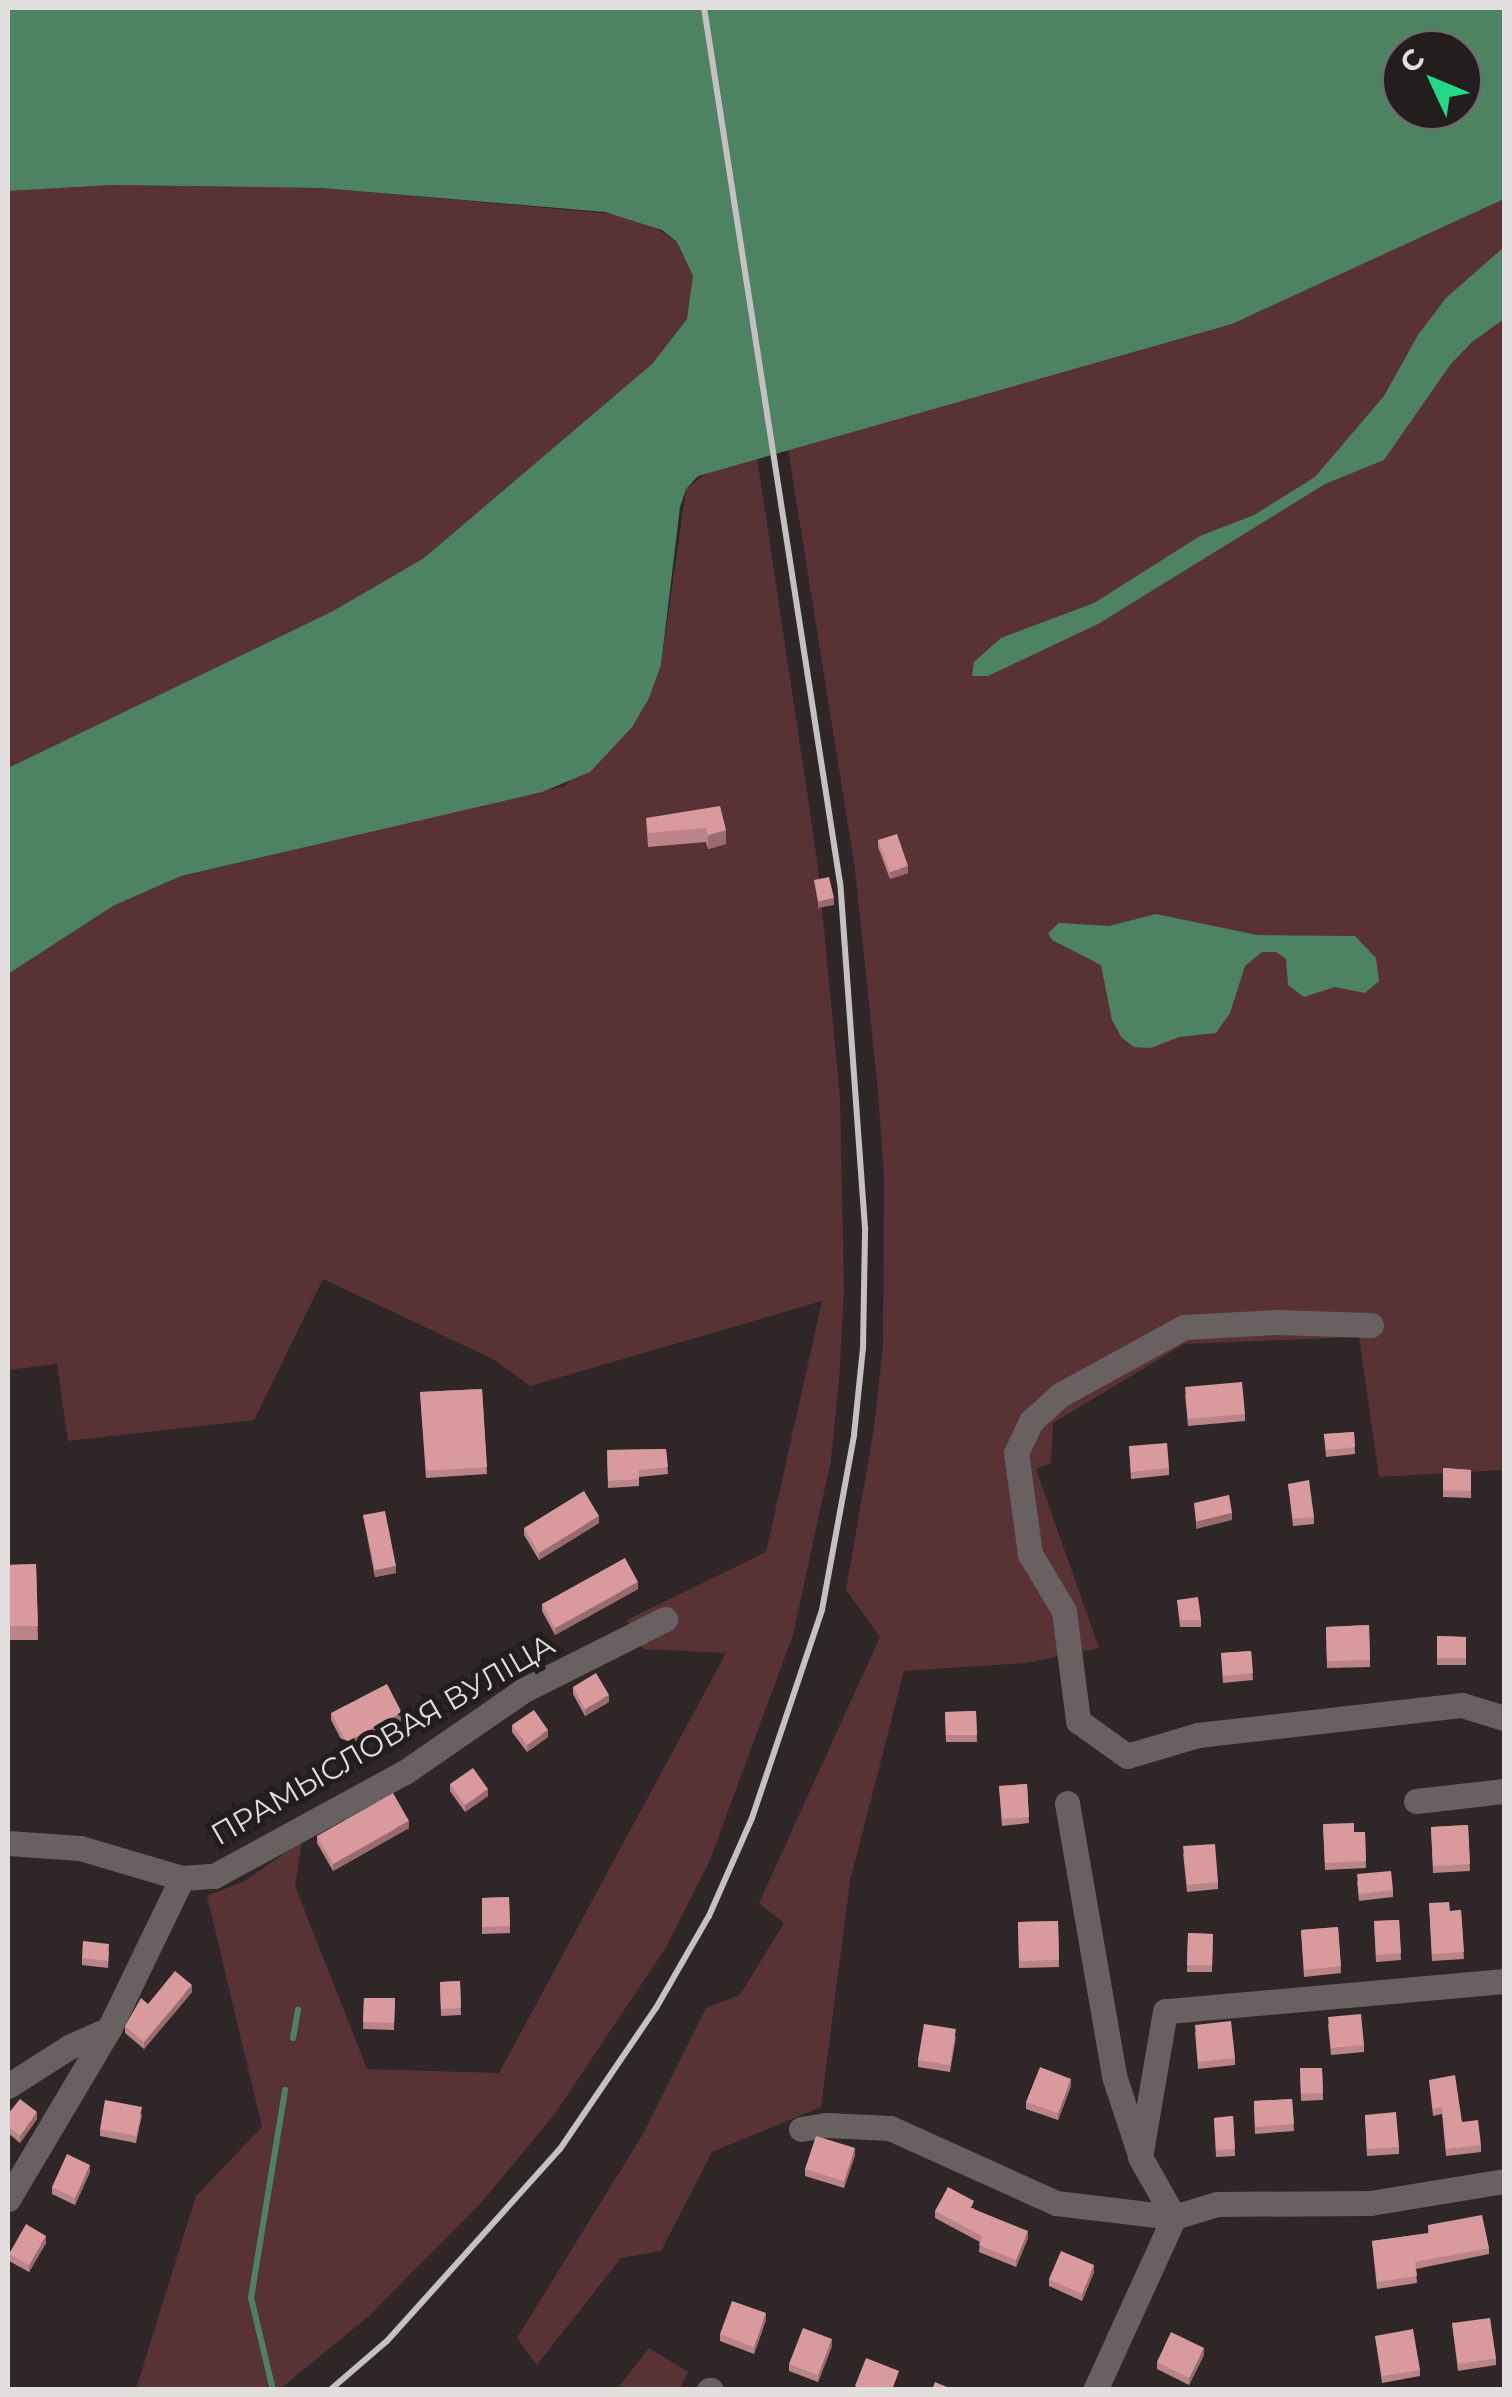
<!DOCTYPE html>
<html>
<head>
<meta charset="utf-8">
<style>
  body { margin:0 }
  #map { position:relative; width:1512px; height:2397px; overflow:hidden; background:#2e2627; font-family:Montserrat,sans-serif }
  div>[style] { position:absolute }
  .green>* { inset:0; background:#593235 }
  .water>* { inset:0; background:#4d8262 }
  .stream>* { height:6px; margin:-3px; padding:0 3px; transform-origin:3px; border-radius:3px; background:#4d8262 }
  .minor>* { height:25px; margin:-12.5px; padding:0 12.5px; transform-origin:12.5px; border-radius:12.5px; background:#696061 }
  .rail>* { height:6px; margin:-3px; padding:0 3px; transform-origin:3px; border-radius:3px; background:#c6c1c1 }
  .wall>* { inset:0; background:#bb8488 }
  .shaded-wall>* { inset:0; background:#986c6f }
  .building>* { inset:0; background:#d99a9e }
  span { translate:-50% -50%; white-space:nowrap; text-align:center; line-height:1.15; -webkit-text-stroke:10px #241d1d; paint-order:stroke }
  .street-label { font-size:30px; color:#e3dede }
  .frame { position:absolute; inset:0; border:10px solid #e3dede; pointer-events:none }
  .north { position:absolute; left:1382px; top:30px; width:100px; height:100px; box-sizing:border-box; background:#241d1d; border:2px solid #706a6a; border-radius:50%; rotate:314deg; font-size:28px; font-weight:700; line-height:40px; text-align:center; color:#e3dede }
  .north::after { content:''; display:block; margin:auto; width:35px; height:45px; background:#23d886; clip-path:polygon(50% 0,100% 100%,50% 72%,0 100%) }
</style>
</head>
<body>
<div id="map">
  <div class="green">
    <div style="clip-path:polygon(112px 185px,321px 188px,626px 215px,645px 221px,677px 242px,693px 276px,693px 295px,687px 319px,652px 364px,424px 558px,333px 611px,8px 768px,8px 191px)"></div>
    <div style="clip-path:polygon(1504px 199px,1504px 1470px,1379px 1477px,1359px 1337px,1184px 1344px,1053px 1423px,1051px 1463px,1036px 1469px,1099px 1648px,1026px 1663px,904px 1671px,850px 1881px,821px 2107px,712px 2152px,661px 2251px,621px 2258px,537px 2365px,517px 2338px,643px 2134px,706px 2008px,740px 1995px,784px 1923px,759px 1903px,880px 1637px,846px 1590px,874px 1428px,883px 1346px,884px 1178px,878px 1091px,855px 869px,788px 449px,1232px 324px)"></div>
    <div style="clip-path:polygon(757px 457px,818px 866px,840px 1097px,844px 1289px,839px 1381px,831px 1460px,793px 1635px,710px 1860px,665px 1949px,554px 2115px,481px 2203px,370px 2315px,280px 2389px,136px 2389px,196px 2196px,262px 2127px,207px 1896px,245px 1881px,302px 1841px,295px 1886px,367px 2069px,499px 2073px,726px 1653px,643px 1649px,627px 1620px,766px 1552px,822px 1301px,530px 1386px,493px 1359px,323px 1279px,254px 1420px,68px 1441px,57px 1364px,8px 1370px,8px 974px,113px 906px,181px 876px,565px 786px,661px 665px,686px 489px,708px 472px)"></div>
    <div style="clip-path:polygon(649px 2348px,688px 2372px,680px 2389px,617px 2389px)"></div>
  </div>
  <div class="water">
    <div style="clip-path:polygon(evenodd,8px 8px,1504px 8px,1504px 199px,1232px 324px,698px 476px,686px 489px,680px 507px,661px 665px,649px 698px,632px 727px,590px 772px,542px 792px,181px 876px,113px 906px,8px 974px,8px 768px,333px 611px,424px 558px,652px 364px,687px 319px,693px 276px,677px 242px,662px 230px,605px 212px,321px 188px,112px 185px,8px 191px,8px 8px,1402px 50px,1462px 50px,1462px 110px,1402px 110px,1402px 50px)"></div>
    <div style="clip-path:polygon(1504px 247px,1504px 319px,1472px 342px,1450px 365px,1384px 460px,1325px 484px,1098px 624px,988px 676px,972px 676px,974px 662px,1001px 638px,1094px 603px,1200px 536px,1254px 515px,1315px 477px,1384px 396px,1418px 335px,1446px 298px)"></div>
    <div style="clip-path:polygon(1156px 914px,1257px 935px,1355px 936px,1376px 958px,1379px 981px,1365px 993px,1335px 987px,1304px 997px,1288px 985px,1286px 959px,1276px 952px,1262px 952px,1245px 966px,1230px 1013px,1216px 1033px,1179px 1037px,1151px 1048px,1134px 1047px,1122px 1038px,1112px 1020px,1101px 965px,1052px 940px,1048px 933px,1059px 923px,1109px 926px)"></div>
  </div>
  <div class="stream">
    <div style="left:293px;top:2038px;width:29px;rotate:-80deg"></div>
    <div style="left:273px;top:2390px;width:95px;rotate:-103.4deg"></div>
    <div style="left:251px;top:2298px;width:211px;rotate:-80.7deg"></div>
  </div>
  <div class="minor">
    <div style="left:1371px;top:1325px;width:95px;rotate:-178.2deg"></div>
    <div style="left:1276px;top:1322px;width:92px;rotate:176.9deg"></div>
    <div style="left:1184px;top:1327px;width:141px;rotate:151.3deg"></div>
    <div style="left:1060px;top:1395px;width:39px;rotate:138deg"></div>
    <div style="left:1031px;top:1421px;width:35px;rotate:115deg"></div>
    <div style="left:1016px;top:1453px;width:102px;rotate:82.1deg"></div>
    <div style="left:1030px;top:1554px;width:66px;rotate:59.2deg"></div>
    <div style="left:1064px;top:1611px;width:111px;rotate:82.7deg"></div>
    <div style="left:1078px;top:1721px;width:60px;rotate:35.5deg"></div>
    <div style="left:1127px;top:1756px;width:74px;rotate:-16.5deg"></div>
    <div style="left:1198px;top:1735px;width:266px;rotate:-6.5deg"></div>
    <div style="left:1462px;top:1705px;width:44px;rotate:17.2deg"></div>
    <div style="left:1416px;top:1801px;width:89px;rotate:-6.5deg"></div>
    <div style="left:1067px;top:1803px;width:277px;rotate:80.2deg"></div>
    <div style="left:1114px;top:2076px;width:80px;rotate:71.8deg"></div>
    <div style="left:8px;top:1843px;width:72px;rotate:4deg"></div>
    <div style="left:80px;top:1848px;width:106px;rotate:16.4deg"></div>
    <div style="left:182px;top:1878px;width:32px;rotate:-4deg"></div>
    <div style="left:214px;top:1876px;width:217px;rotate:-28.6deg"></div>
    <div style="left:405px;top:1772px;width:145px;rotate:-34.6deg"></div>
    <div style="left:524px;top:1690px;width:158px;rotate:-26.7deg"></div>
    <div style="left:1504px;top:1981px;width:340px;rotate:174.9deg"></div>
    <div style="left:1165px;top:2011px;width:148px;rotate:99.7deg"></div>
    <div style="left:1140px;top:2157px;width:69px;rotate:60.5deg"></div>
    <div style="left:1174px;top:2217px;width:45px;rotate:-16.8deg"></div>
    <div style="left:1217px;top:2204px;width:153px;rotate:-0.4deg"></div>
    <div style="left:1370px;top:2203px;width:136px;rotate:-9.3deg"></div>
    <div style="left:8px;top:2086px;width:72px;rotate:-32.6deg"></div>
    <div style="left:69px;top:2047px;width:44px;rotate:-24.2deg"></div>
    <div style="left:801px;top:2129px;width:26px;rotate:-9deg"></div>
    <div style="left:827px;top:2125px;width:63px;rotate:2.7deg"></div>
    <div style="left:890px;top:2128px;width:182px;rotate:24.3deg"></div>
    <div style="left:1056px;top:2203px;width:119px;rotate:6.8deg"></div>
    <div style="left:1174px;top:2217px;width:190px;rotate:114.5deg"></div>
    <div style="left:8px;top:2199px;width:198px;rotate:-59.3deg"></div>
    <div style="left:109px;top:2029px;width:168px;rotate:-64.2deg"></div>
    <div style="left:709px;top:2390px;width:2px"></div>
  </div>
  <div class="rail">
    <div style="left:330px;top:2390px;width:75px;rotate:-40.7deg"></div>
    <div style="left:387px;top:2341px;width:258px;rotate:-48deg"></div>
    <div style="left:560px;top:2149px;width:171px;rotate:-55.8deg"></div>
    <div style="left:656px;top:2008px;width:106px;rotate:-60.1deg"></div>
    <div style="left:709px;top:1916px;width:107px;rotate:-66.3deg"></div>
    <div style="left:752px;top:1818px;width:219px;rotate:-71.4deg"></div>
    <div style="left:822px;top:1610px;width:178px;rotate:-79.6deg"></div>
    <div style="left:854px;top:1435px;width:87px;rotate:-84.1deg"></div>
    <div style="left:863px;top:1348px;width:120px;rotate:-89deg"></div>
    <div style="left:865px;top:1228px;width:346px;rotate:-94.1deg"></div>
    <div style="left:840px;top:883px;width:886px;rotate:-98.83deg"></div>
  </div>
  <div class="wall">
    <div style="clip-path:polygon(646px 818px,726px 830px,726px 844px,708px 849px,706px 842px,648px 847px)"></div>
    <div style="clip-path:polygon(878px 840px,908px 873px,890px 879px,878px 847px)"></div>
    <div style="clip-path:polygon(482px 1389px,487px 1474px,426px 1478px,420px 1392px)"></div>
    <div style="clip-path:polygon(1185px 1394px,1245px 1414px,1245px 1421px,1188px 1426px)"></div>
    <div style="clip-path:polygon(1354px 1432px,1355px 1454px,1326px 1457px,1324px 1434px)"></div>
    <div style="clip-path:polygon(1129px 1446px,1169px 1468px,1169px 1475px,1131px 1479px)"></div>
    <div style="clip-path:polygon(666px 1449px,668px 1474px,639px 1477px,639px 1486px,608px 1488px,607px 1450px)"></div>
    <div style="clip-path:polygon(1443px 1468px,1471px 1470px,1471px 1498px,1443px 1497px)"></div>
    <div style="clip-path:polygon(1288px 1484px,1314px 1517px,1314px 1524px,1293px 1526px)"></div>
    <div style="clip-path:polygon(363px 1515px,396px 1573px,375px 1577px)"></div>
    <div style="clip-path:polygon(599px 1523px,539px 1560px,524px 1535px,524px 1528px)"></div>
    <div style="clip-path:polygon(36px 1564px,38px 1640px,10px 1640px,8px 1565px)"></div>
    <div style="clip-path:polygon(638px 1589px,555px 1635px,542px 1611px,542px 1604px)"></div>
    <div style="clip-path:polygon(1177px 1600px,1201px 1620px,1201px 1627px,1180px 1627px)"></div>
    <div style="clip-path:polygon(1369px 1625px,1370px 1667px,1327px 1668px,1326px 1627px)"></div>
    <div style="clip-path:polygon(1437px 1636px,1466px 1637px,1466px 1665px,1437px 1665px)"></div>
    <div style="clip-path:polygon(1251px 1651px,1253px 1680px,1223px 1683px,1221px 1653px)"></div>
    <div style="clip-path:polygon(573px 1687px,609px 1702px,585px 1716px,573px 1694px)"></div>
    <div style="clip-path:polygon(976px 1711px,977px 1742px,946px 1742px,945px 1712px)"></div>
    <div style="clip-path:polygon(331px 1713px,402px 1720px,346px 1749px,331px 1720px)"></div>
    <div style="clip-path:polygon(512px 1725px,548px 1737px,527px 1752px,512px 1732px)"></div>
    <div style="clip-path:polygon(450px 1784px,488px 1796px,465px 1812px,450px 1791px)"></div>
    <div style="clip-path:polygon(1027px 1784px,1029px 1823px,1002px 1826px,999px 1786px)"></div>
    <div style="clip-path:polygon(1323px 1824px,1354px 1832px,1365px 1832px,1366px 1868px,1325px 1870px)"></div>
    <div style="clip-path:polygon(1468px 1825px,1470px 1871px,1433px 1873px,1431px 1827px)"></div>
    <div style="clip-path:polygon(409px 1828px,333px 1871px,317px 1843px,317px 1836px)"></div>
    <div style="clip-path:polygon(1183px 1853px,1218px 1882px,1218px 1889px,1187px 1892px)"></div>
    <div style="clip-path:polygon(1357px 1881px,1393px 1890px,1393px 1897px,1359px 1901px)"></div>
    <div style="clip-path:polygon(509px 1897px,510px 1933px,482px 1934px,482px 1898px)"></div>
    <div style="clip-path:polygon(1429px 1903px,1450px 1911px,1461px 1910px,1464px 1959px,1432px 1961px)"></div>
    <div style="clip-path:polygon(1399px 1920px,1401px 1960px,1376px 1962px,1374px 1921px)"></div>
    <div style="clip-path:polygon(1058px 1921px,1059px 1967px,1019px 1968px,1018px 1922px)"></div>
    <div style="clip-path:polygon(1338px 1927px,1341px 1973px,1304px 1977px,1301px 1930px)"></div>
    <div style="clip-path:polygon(1188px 1933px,1213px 1934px,1212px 1972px,1187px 1972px)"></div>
    <div style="clip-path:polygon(109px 1951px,108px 1968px,82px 1965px,82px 1958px)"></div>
    <div style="clip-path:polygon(460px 1981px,461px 2015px,441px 2016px,440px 1982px)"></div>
    <div style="clip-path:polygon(192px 1992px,144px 2049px,125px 2033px,125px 2026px,148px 2004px)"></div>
    <div style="clip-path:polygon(364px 1998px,395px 1998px,394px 2030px,363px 2029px)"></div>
    <div style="clip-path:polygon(1328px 2024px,1364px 2045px,1364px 2052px,1331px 2055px)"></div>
    <div style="clip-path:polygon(1195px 2032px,1235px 2058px,1235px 2065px,1198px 2069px)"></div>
    <div style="clip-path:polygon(956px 2036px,950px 2072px,918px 2067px,918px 2060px)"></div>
    <div style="clip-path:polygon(1300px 2068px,1322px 2068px,1323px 2100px,1301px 2101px)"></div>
    <div style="clip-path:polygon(1429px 2080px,1481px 2145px,1481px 2152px,1446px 2156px,1442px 2114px,1433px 2116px)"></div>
    <div style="clip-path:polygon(1071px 2086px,1058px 2120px,1026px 2109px,1026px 2102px)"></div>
    <div style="clip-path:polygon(1292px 2099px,1294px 2131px,1255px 2134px,1254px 2101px)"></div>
    <div style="clip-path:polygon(8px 2114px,37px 2119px,20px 2143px,8px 2133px)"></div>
    <div style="clip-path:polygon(142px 2114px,136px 2143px,100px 2136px,100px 2129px)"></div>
    <div style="clip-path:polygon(1365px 2115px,1399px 2147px,1399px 2154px,1367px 2156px)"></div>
    <div style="clip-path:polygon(1233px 2116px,1235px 2156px,1216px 2157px,1214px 2118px)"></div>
    <div style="clip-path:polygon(855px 2155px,844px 2188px,805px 2176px,805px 2169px)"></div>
    <div style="clip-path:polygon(90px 2172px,75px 2205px,52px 2194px,52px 2187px)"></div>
    <div style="clip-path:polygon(974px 2208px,974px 2209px,1028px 2238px,1016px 2267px,979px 2252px,980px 2242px,935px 2218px,935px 2211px)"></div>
    <div style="clip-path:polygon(1428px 2225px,1489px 2248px,1489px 2254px,1416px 2269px,1417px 2283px,1377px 2289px,1372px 2241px,1428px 2233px)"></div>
    <div style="clip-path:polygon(46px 2243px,29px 2272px,9px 2261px,9px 2254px)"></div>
    <div style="clip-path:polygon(1094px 2272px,1082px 2301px,1049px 2286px,1049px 2279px)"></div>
    <div style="clip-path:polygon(766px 2320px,754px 2354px,720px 2341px,720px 2334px)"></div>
    <div style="clip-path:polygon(1452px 2323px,1496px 2358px,1496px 2365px,1458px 2371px)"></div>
    <div style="clip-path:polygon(1375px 2336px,1420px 2370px,1420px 2376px,1382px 2383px)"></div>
    <div style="clip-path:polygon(832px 2346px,818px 2382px,789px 2371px,789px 2364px)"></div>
    <div style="clip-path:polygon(1204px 2355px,1189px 2385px,1157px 2369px,1157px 2362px)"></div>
  </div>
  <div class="shaded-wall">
    <div style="clip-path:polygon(726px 830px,726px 844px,708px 849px,708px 835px)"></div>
    <div style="clip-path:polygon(908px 866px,908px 873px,890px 879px,890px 872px)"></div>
    <div style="clip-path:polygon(834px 898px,834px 905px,818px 908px,818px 902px)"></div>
    <div style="clip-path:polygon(1232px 1513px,1232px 1520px,1196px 1529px,1196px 1522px)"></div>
    <div style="clip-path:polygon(599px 1516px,599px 1523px,539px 1560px,539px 1553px)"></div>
    <div style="clip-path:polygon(396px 1566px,396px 1573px,375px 1577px,375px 1570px)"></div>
    <div style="clip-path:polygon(638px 1582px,638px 1589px,555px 1635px,555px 1628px)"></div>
    <div style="clip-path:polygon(609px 1695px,609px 1702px,585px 1716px,585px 1709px)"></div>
    <div style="clip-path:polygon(402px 1713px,402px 1720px,346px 1749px,346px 1742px)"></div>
    <div style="clip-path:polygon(548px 1730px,548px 1737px,527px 1752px,527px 1745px)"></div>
    <div style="clip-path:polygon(488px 1789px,488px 1796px,465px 1812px,465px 1805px)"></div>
    <div style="clip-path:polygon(409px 1821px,409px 1828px,333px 1871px,333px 1864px)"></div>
    <div style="clip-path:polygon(192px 1985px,192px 1992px,144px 2049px,144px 2042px)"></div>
    <div style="clip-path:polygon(1071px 2079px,1071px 2086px,1058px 2120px,1058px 2113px)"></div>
    <div style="clip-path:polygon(37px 2112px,37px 2119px,20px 2143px,20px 2136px)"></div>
    <div style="clip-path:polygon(855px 2148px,855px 2155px,844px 2188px,844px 2181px)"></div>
    <div style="clip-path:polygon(90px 2165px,90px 2172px,75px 2205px,75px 2198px)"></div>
    <div style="clip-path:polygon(1028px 2231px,1028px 2238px,1016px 2267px,1016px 2260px)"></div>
    <div style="clip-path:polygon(46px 2236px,46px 2243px,29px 2272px,29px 2265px)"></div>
    <div style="clip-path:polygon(1094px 2265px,1094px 2272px,1082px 2301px,1082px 2294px)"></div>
    <div style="clip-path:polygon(766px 2313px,766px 2320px,754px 2354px,754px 2347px)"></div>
    <div style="clip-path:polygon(832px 2339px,832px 2346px,818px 2382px,818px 2375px)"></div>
    <div style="clip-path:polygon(1204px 2348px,1204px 2355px,1189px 2385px,1189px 2378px)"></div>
  </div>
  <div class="building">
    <div style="clip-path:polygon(720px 806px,726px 830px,708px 835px,706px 828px,648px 833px,646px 818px)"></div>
    <div style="clip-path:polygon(897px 834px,908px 866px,890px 872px,878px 840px)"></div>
    <div style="clip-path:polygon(829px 877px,834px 898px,818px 902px,814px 880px)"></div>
    <div style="clip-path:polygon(1242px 1382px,1245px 1414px,1188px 1419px,1185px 1387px)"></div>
    <div style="clip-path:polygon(482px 1389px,487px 1467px,426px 1471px,420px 1392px)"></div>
    <div style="clip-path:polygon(1354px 1432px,1355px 1447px,1326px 1450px,1324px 1434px)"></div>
    <div style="clip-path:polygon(1167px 1443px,1169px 1468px,1131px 1472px,1129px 1446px)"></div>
    <div style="clip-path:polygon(666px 1449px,668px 1467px,639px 1470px,639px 1479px,608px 1481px,607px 1450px)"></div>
    <div style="clip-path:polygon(1443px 1468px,1471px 1470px,1471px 1491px,1443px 1490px)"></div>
    <div style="clip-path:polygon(1309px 1480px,1314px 1517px,1293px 1519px,1288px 1484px)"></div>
    <div style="clip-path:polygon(584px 1491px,599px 1516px,539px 1553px,524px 1528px)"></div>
    <div style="clip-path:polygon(1229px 1495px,1232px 1513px,1196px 1522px,1194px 1503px)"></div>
    <div style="clip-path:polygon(385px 1511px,396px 1566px,375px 1570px,363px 1515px)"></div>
    <div style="clip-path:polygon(625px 1558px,638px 1582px,555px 1628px,542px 1604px)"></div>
    <div style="clip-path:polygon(36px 1564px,38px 1626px,10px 1626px,8px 1565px)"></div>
    <div style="clip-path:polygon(1198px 1597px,1201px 1620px,1180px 1620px,1177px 1600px)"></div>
    <div style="clip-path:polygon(1369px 1625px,1370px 1660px,1327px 1661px,1326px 1627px)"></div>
    <div style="clip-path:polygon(1437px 1636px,1466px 1637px,1466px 1658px,1437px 1658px)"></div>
    <div style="clip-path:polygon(1251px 1651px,1253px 1673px,1223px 1676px,1221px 1653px)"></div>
    <div style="clip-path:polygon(596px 1673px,609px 1695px,585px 1709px,573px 1687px)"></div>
    <div style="clip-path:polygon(387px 1684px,402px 1713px,346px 1742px,331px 1713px)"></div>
    <div style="clip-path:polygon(534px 1710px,548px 1730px,527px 1745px,512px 1725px)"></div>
    <div style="clip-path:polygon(976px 1711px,977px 1735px,946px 1735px,945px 1712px)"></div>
    <div style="clip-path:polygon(473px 1768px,488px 1789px,465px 1805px,450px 1784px)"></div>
    <div style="clip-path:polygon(1027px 1784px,1029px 1817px,1002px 1819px,999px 1786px)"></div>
    <div style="clip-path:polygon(393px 1793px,409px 1821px,333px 1864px,317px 1836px)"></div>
    <div style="clip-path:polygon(1354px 1823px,1354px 1832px,1365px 1832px,1366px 1861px,1325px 1863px,1323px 1824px)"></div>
    <div style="clip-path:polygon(1468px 1825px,1470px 1864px,1433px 1866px,1431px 1827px)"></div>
    <div style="clip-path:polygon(1215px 1844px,1218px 1882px,1187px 1885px,1183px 1846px)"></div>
    <div style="clip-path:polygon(1391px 1871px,1393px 1890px,1359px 1894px,1357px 1874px)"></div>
    <div style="clip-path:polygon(509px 1897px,510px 1926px,482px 1927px,482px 1898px)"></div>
    <div style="clip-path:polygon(1449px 1902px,1450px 1911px,1461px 1910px,1464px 1952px,1432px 1954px,1429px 1903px)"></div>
    <div style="clip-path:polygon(1399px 1920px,1401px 1953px,1376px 1955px,1374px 1921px)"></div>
    <div style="clip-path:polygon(1058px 1921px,1059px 1960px,1019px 1961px,1018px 1922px)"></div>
    <div style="clip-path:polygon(1338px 1927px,1341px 1966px,1304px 1970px,1301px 1930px)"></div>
    <div style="clip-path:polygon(1188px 1933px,1213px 1934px,1212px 1965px,1187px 1965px)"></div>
    <div style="clip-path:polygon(83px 1941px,109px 1944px,108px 1961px,82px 1958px)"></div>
    <div style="clip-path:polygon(175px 1971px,192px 1985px,144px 2042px,125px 2026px,141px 1998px,148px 2004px)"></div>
    <div style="clip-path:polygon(460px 1981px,461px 2008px,441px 2009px,440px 1982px)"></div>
    <div style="clip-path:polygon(364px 1998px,395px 1998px,394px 2023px,363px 2022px)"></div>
    <div style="clip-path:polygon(1361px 2014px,1364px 2045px,1331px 2048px,1328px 2017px)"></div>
    <div style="clip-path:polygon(1231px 2021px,1235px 2058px,1198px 2062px,1195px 2025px)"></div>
    <div style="clip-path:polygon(924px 2024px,956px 2029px,950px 2065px,918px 2060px)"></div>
    <div style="clip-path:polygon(1040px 2067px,1071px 2079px,1058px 2113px,1026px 2102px)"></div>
    <div style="clip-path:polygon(1300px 2068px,1322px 2068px,1323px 2093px,1301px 2094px)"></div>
    <div style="clip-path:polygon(1455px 2075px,1462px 2122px,1478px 2120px,1481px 2145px,1446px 2149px,1442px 2107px,1433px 2109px,1429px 2080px)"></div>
    <div style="clip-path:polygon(20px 2099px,37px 2112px,20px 2136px,8px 2126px,8px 2114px)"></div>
    <div style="clip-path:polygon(1292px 2099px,1294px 2124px,1255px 2127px,1254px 2101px)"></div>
    <div style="clip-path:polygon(105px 2100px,142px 2107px,136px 2136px,100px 2129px)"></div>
    <div style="clip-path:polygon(1396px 2112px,1399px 2147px,1367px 2149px,1365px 2115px)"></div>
    <div style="clip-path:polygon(1233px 2116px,1235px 2149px,1216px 2150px,1214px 2118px)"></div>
    <div style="clip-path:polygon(816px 2136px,855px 2148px,844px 2181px,805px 2169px)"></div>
    <div style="clip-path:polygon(67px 2154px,90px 2165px,75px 2198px,52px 2187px)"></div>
    <div style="clip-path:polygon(948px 2187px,974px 2201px,971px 2208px,1028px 2231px,1016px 2260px,979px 2245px,982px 2236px,935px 2211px)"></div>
    <div style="clip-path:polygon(1482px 2215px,1489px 2248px,1415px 2262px,1417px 2276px,1377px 2282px,1372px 2241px,1430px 2233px,1428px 2225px)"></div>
    <div style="clip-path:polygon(26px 2224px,46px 2236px,29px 2265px,9px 2254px)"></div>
    <div style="clip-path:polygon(1061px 2251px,1094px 2265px,1082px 2294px,1049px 2279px)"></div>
    <div style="clip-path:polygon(732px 2301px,766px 2313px,754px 2347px,720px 2334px)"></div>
    <div style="clip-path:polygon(1490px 2318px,1496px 2358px,1458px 2364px,1452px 2323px)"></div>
    <div style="clip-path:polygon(803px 2328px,832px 2339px,818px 2375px,789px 2364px)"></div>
    <div style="clip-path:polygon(1413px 2329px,1420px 2370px,1382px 2376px,1375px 2336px)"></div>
    <div style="clip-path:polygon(1171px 2332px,1204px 2348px,1189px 2378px,1157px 2362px)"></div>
    <div style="clip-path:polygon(866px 2358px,899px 2371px,892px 2390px,863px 2390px,855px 2386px)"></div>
    <div style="clip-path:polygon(935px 2382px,954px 2390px,932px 2390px)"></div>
  </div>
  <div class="street-label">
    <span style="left:383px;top:1740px;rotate:-30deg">ПРАМЫСЛОВАЯ ВУЛІЦА</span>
  </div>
  <div class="frame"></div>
  <div class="north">С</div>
</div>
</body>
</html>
